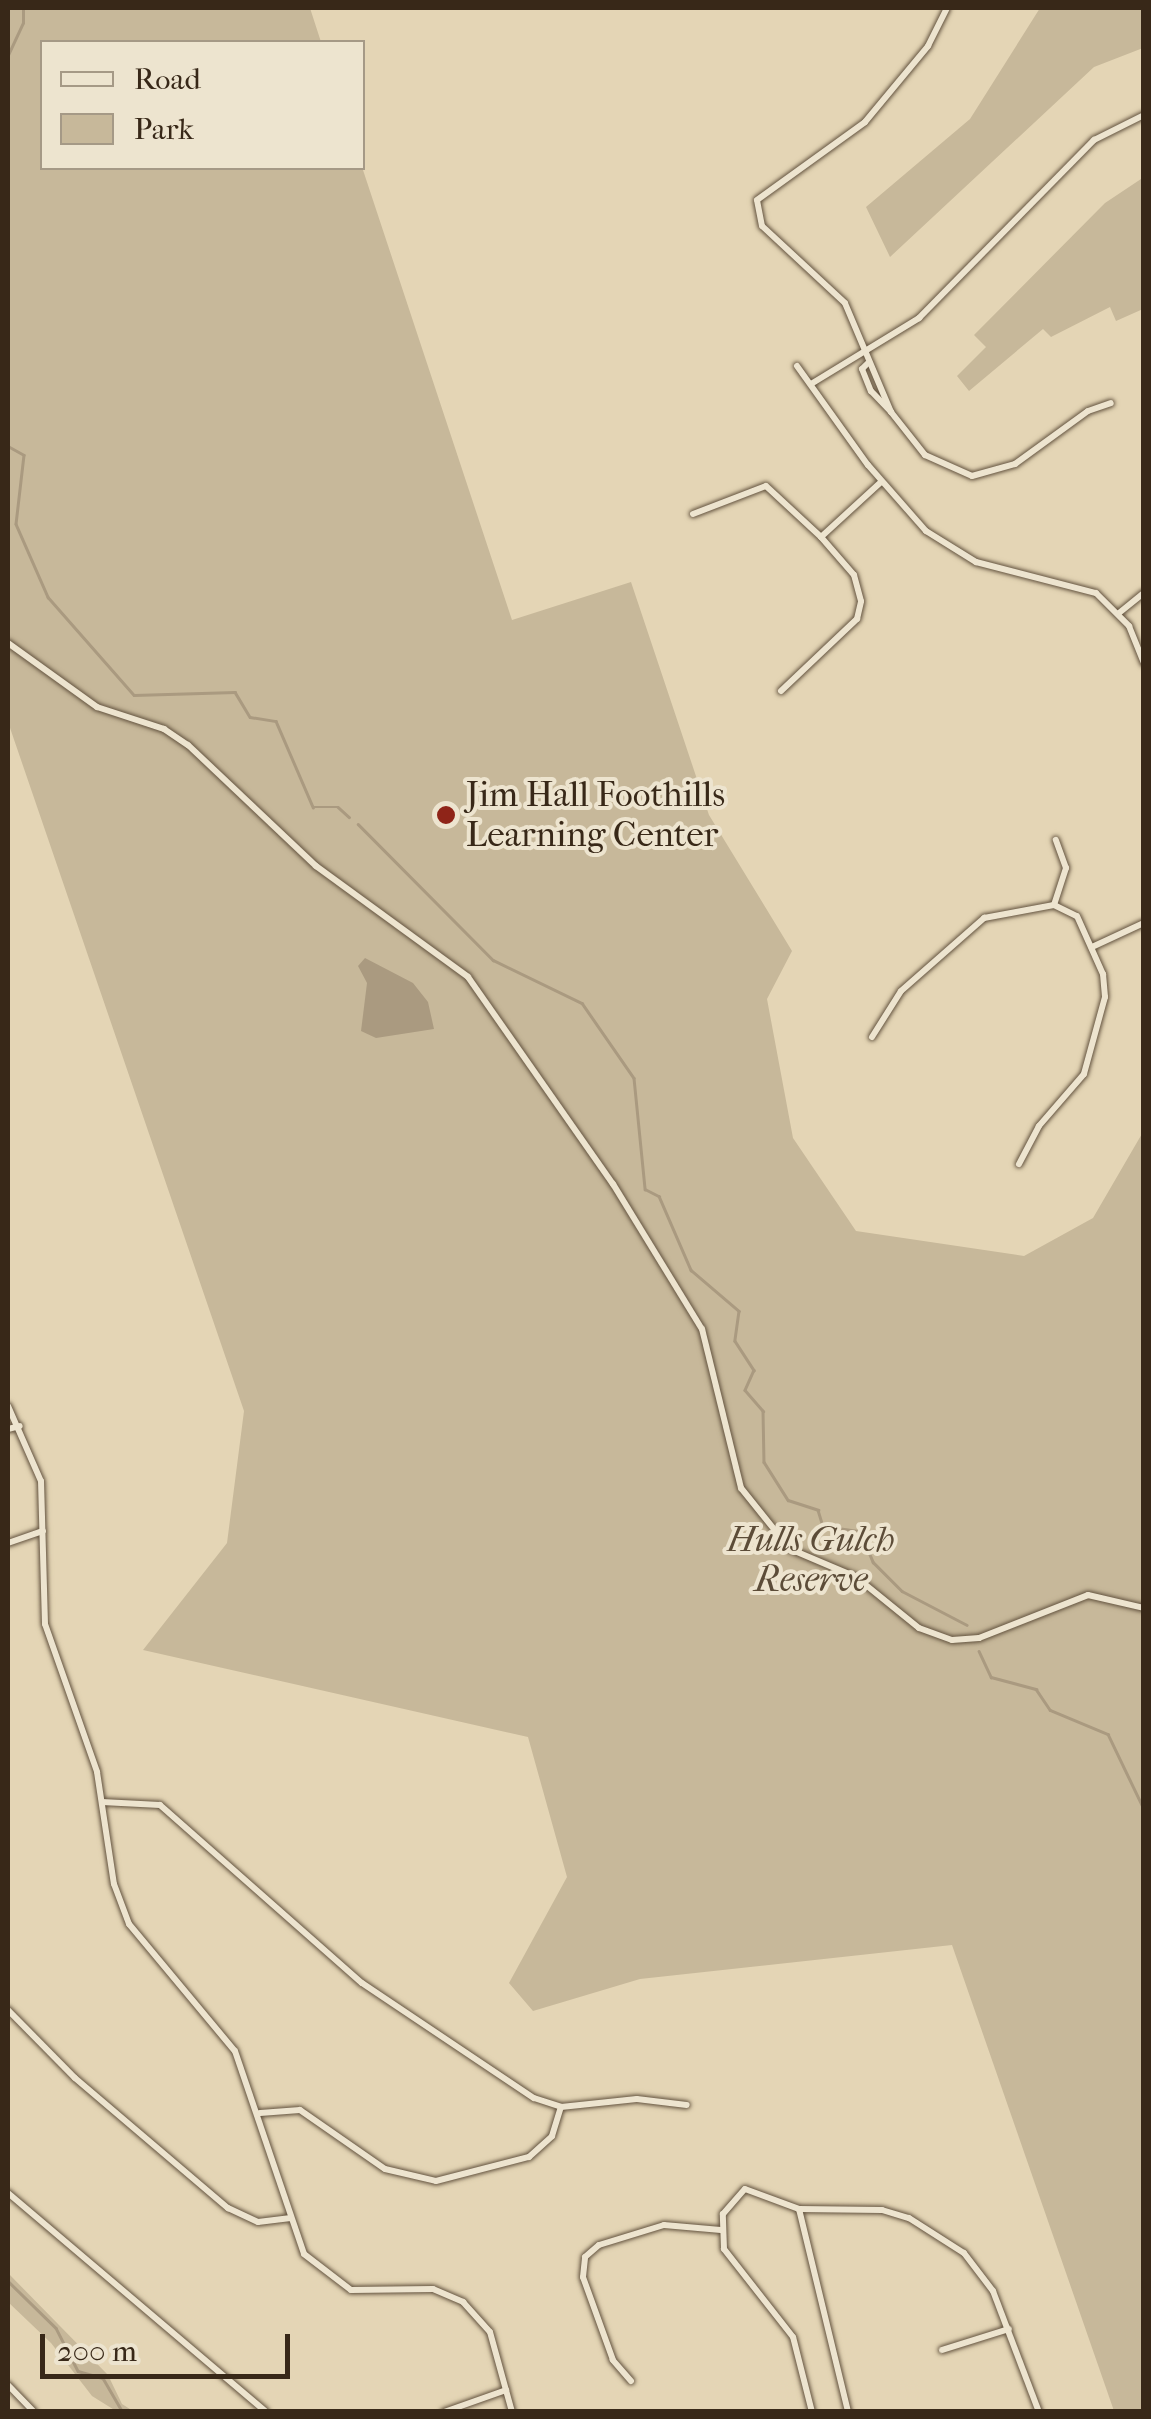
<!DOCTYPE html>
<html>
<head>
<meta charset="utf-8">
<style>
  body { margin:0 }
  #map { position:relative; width:1151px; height:2419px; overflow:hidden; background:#e4d5b5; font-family:"IM FELL French Canon",serif }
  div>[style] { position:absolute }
  .green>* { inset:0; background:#c7b89a }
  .water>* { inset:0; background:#aa9a80 }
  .stream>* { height:2.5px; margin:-1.25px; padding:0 1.25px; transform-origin:1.25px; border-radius:1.25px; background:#aa9a80 }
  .roads { filter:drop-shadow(0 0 2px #63533f) drop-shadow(0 0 2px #63533f) }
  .minor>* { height:6px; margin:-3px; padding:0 3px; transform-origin:3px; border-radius:3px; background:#ede4cf }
  .dots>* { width:28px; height:28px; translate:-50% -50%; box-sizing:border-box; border:5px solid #ede4cf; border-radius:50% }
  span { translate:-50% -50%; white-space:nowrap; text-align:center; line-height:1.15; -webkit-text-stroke:8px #ede4cf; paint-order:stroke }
  .poi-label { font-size:35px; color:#382818 }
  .left { translate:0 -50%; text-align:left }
  .park-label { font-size:35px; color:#5c4c38; font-style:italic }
  .frame { position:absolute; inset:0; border:10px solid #382818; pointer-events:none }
  .legend { position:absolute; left:40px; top:40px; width:325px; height:130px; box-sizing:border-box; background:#ede4cf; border:2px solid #a59986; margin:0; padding:12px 18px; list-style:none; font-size:30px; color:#382818 }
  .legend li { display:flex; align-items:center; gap:20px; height:50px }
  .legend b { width:50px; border:2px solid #a59986 }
  .scale { position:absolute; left:40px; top:2334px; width:250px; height:45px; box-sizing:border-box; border:5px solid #382818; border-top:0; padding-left:12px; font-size:30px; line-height:35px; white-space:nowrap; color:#382818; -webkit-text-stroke:8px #ede4cf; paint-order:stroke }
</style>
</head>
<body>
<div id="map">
  <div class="green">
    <div style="clip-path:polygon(8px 8px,310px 8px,321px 42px,42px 42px,42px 168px,362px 167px,512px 620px,631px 582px,709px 815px,792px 951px,767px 999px,793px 1138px,856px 1231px,1024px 1256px,1093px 1218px,1143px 1132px,1143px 2411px,1114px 2411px,952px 1945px,640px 1979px,533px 2011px,509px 1983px,567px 1877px,528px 1737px,143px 1650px,227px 1543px,244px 1411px,8px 722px)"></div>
    <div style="clip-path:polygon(1040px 8px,1143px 8px,1143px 48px,1094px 67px,890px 257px,866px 207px,970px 119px)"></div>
    <div style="clip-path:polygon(1143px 167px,1143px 309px,1116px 321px,1110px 307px,1051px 337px,1043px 329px,969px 391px,957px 376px,986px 347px,974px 335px,1105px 203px,1141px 179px)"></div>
    <div style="clip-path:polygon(8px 2273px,108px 2375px,122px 2404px,133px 2411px,116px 2411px,92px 2396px,51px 2343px,8px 2302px)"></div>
  </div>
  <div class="water">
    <div style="clip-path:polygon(365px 958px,413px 983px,428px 1002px,434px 1029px,376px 1038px,361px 1031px,367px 983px,358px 966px)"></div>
  </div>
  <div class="stream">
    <div style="left:8px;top:55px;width:35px;rotate:-65deg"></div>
    <div style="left:23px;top:23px;width:15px;rotate:-90deg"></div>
    <div style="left:8px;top:446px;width:18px;rotate:29deg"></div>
    <div style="left:24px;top:455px;width:69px;rotate:96.6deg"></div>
    <div style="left:16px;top:524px;width:80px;rotate:66.3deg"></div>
    <div style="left:48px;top:597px;width:130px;rotate:48.7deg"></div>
    <div style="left:134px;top:695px;width:101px;rotate:-1.7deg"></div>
    <div style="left:235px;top:692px;width:29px;rotate:59deg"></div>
    <div style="left:250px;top:717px;width:26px;rotate:9deg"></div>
    <div style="left:276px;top:721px;width:94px;rotate:66.7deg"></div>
    <div style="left:313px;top:807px;width:25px"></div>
    <div style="left:338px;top:807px;width:15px;rotate:42deg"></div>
    <div style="left:358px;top:824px;width:192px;rotate:45.2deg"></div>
    <div style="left:493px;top:960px;width:99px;rotate:25.8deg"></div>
    <div style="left:582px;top:1003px;width:91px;rotate:55.3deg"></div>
    <div style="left:634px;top:1078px;width:112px;rotate:84.3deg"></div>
    <div style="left:645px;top:1189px;width:16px;rotate:27deg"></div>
    <div style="left:659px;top:1196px;width:81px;rotate:66.6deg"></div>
    <div style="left:691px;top:1270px;width:63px;rotate:40.5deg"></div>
    <div style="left:739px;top:1311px;width:30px;rotate:98deg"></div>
    <div style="left:735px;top:1341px;width:35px;rotate:57deg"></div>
    <div style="left:754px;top:1370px;width:22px;rotate:114deg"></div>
    <div style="left:745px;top:1390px;width:28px;rotate:49deg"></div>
    <div style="left:763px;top:1411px;width:51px;rotate:88.9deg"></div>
    <div style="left:764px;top:1462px;width:45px;rotate:57.7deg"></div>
    <div style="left:788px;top:1500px;width:32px;rotate:18deg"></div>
    <div style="left:818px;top:1510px;width:17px;rotate:73deg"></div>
    <div style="left:823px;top:1526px;width:37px;rotate:8deg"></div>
    <div style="left:860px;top:1531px;width:34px;rotate:67deg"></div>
    <div style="left:873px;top:1562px;width:41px;rotate:45deg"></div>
    <div style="left:902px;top:1591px;width:73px;rotate:27.6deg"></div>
    <div style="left:979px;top:1651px;width:29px;rotate:65deg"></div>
    <div style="left:991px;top:1677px;width:47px;rotate:14.9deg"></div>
    <div style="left:1036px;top:1689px;width:25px;rotate:56deg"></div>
    <div style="left:1050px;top:1710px;width:63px;rotate:22.5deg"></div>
    <div style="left:1108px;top:1734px;width:83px;rotate:64.4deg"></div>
    <div style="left:8px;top:2281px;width:67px;rotate:44.4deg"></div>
    <div style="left:56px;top:2328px;width:48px;rotate:62.9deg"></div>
    <div style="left:78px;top:2371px;width:26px;rotate:16deg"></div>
    <div style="left:103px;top:2378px;width:39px;rotate:60deg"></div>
  </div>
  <div class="roads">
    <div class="minor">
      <div style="left:867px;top:364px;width:7px;rotate:135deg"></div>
      <div style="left:862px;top:369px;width:24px;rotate:68deg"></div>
      <div style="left:871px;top:391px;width:29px;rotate:46deg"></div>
      <div style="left:891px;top:412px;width:118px;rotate:-112.9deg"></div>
      <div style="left:845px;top:303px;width:113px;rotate:-137.1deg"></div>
      <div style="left:762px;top:226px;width:26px;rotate:-101deg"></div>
      <div style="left:757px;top:200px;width:133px;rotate:-35.8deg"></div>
      <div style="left:865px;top:122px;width:99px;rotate:-50.3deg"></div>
      <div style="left:928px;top:46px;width:42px;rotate:-63.4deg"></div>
      <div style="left:797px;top:366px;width:122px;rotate:54.4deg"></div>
      <div style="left:868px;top:465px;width:88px;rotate:48.7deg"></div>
      <div style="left:926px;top:531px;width:59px;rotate:31.8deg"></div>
      <div style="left:976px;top:562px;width:124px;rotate:14.5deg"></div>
      <div style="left:1096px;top:593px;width:47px;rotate:45deg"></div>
      <div style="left:1129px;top:626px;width:40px;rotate:68deg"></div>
      <div style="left:811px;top:384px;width:127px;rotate:-31.4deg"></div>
      <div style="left:919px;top:318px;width:250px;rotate:-45.5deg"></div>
      <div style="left:1094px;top:140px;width:56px;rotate:-26.6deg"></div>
      <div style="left:891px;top:412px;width:55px;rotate:51.7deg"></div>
      <div style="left:925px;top:455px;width:51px;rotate:24.1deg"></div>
      <div style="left:972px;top:476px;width:45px;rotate:-15.6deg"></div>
      <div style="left:1015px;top:464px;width:90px;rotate:-36deg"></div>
      <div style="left:1088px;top:411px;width:24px;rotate:-19deg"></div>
      <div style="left:693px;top:514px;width:78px;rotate:-21deg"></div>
      <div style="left:766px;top:486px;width:75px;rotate:42.8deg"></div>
      <div style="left:1119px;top:613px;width:32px;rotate:-39deg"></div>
      <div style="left:8px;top:643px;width:110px;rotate:35.7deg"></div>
      <div style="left:97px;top:707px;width:71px;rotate:18.2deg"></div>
      <div style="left:164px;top:729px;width:29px;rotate:34deg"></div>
      <div style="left:188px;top:745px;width:176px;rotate:43.4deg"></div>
      <div style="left:316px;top:866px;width:188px;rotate:36.1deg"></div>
      <div style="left:468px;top:977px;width:253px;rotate:55deg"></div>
      <div style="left:613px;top:1184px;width:170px;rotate:58.5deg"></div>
      <div style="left:702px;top:1329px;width:164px;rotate:76.2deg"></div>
      <div style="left:741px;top:1488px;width:78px;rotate:51.2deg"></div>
      <div style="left:790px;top:1549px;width:72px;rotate:23deg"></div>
      <div style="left:856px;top:1577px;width:81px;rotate:39deg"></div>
      <div style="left:919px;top:1628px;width:35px;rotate:20deg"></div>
      <div style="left:952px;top:1640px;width:27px;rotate:-4deg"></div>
      <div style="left:979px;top:1638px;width:117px;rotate:-21.5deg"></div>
      <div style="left:1088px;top:1595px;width:57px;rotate:13.1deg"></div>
      <div style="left:781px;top:691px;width:105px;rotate:-43.5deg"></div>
      <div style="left:857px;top:619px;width:18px;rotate:-77deg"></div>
      <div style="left:861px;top:601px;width:27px;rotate:-105deg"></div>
      <div style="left:854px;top:575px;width:50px;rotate:-131deg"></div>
      <div style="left:821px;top:537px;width:81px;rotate:-42.5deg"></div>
      <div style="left:1054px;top:905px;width:39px;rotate:-72deg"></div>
      <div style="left:1066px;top:868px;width:30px;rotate:-110deg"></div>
      <div style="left:1092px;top:947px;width:57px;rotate:-24.8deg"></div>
      <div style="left:872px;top:1037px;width:54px;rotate:-57.8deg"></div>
      <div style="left:901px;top:991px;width:111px;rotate:-41.3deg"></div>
      <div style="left:984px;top:918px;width:71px;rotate:-10.5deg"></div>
      <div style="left:1054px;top:905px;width:25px;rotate:26deg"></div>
      <div style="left:1077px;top:916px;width:64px;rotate:65.9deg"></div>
      <div style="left:1103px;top:974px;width:23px;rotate:85deg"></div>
      <div style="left:1105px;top:997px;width:80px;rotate:105.3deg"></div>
      <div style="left:1084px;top:1074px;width:69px;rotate:130.9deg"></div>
      <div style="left:1039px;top:1126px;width:43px;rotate:117.8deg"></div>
      <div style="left:8px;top:1406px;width:82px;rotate:66.3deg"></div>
      <div style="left:41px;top:1481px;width:143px;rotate:88.4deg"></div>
      <div style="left:45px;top:1624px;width:157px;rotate:70.6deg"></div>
      <div style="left:97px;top:1772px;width:113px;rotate:81.4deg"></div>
      <div style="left:114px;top:1884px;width:43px;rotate:69.4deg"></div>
      <div style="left:129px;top:1924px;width:165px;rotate:50.2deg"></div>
      <div style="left:235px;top:2051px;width:214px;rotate:71.2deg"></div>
      <div style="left:304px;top:2254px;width:59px;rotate:37.5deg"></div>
      <div style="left:351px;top:2290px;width:82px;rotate:-0.7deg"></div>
      <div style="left:433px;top:2289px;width:33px;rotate:23deg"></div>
      <div style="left:463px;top:2302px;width:40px;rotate:48deg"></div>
      <div style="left:490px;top:2332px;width:83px;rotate:74.6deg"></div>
      <div style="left:8px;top:1429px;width:12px;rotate:-14deg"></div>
      <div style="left:8px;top:1543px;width:37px;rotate:-19deg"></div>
      <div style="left:102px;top:1802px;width:58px;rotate:3deg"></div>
      <div style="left:160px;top:1805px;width:269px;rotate:41.4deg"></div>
      <div style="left:362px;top:1983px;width:207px;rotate:33.8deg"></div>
      <div style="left:534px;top:2098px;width:28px;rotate:18deg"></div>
      <div style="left:561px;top:2107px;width:76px;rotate:-6deg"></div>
      <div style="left:637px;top:2099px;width:50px;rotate:6.8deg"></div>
      <div style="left:8px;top:2010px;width:95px;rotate:45.4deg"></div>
      <div style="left:75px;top:2078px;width:201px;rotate:40.4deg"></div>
      <div style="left:228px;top:2208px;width:33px;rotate:25deg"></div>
      <div style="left:258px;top:2222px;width:33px;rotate:-7deg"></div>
      <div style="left:260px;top:2113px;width:40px;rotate:-4.3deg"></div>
      <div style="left:300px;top:2110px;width:103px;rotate:34.8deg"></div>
      <div style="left:385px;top:2169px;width:52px;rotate:13.2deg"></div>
      <div style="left:436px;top:2181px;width:96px;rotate:-14.5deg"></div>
      <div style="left:529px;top:2157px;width:31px;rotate:-42deg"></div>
      <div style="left:552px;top:2136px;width:30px;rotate:-73deg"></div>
      <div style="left:8px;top:2193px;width:338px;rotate:40.3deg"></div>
      <div style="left:799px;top:2209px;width:209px;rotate:76.4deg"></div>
      <div style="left:942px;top:2350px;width:70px;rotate:-17.4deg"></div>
      <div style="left:631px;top:2381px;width:28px;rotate:-131deg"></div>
      <div style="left:613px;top:2360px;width:88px;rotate:-109.9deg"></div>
      <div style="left:583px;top:2277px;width:20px;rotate:-84deg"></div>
      <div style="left:585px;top:2257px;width:18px;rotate:-41deg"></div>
      <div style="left:599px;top:2245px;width:68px;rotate:-17.1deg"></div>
      <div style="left:664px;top:2225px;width:57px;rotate:5deg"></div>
      <div style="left:8px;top:2385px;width:37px;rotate:46deg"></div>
      <div style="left:444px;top:2412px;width:66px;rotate:-19.5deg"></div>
      <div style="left:812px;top:2412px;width:77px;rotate:-104.2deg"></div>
      <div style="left:793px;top:2337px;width:112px;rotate:-128.1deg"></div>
      <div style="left:724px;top:2249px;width:35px;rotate:-92deg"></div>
      <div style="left:723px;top:2214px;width:33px;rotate:-49deg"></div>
      <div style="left:745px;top:2189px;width:58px;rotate:20.3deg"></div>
      <div style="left:799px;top:2209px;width:83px;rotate:0.7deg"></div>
      <div style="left:882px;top:2210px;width:28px;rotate:17deg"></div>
      <div style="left:909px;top:2218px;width:65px;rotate:32.5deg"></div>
      <div style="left:964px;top:2253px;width:48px;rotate:52.7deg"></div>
      <div style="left:993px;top:2291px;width:129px;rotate:69.2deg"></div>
    </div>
  </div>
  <div class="dots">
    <div style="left:446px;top:815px;background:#8f2418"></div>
  </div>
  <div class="poi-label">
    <span class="left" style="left:466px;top:815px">Jim Hall Foothills<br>Learning Center</span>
  </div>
  <div class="park-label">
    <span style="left:811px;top:1560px">Hulls Gulch<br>Reserve</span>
  </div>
  <div class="frame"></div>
  <ul class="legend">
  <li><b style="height:12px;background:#ede4cf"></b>Road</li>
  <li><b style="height:28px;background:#c7b89a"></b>Park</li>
  </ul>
  <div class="scale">200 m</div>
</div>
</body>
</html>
